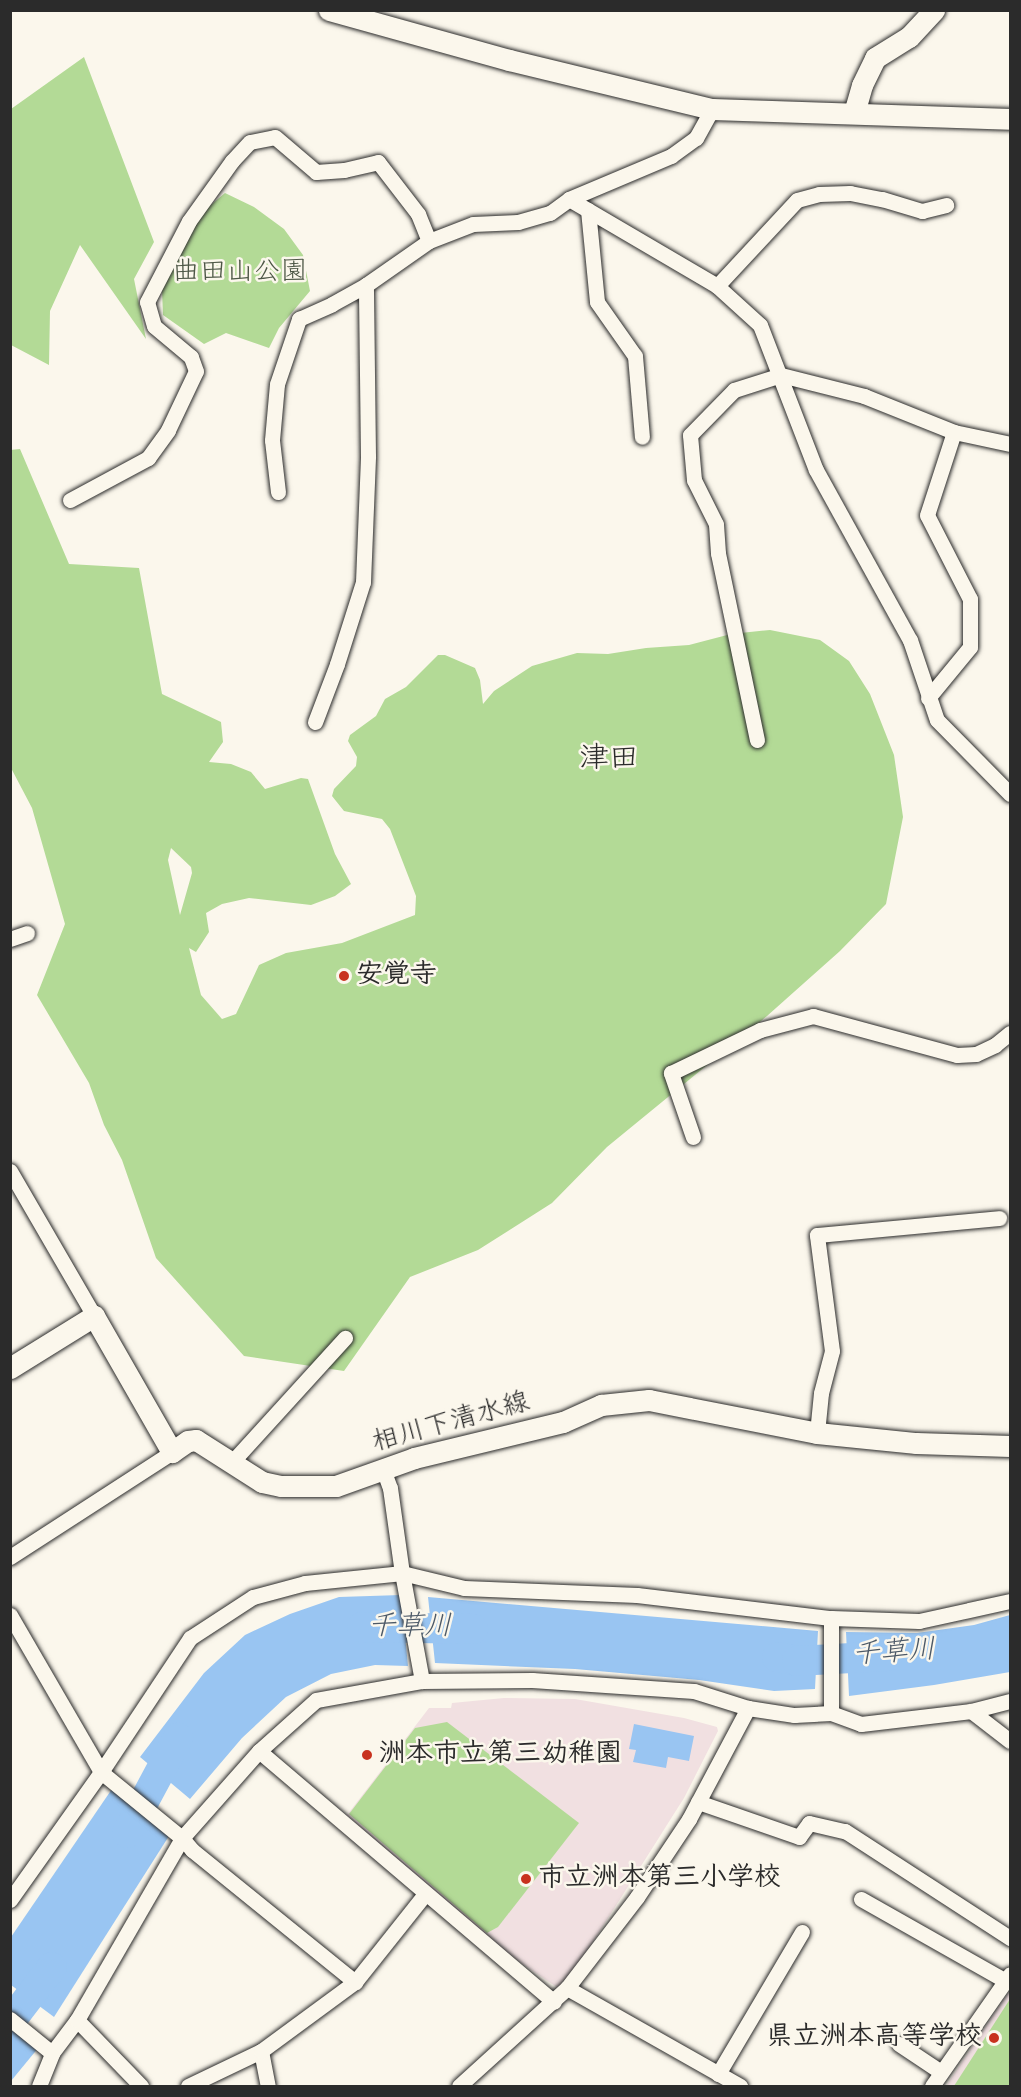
<!DOCTYPE html>
<html>
<head>
<meta charset="utf-8">
<style>
  body { margin:0 }
  #map { position:relative; width:1021px; height:2097px; overflow:hidden; background:#fbf7ec; font-family:"Indie Flower","Klee One",sans-serif }
  div>[style] { position:absolute }
  .built>* { inset:0; background:#f1e0e1 }
  .green>* { inset:0; background:#b3da96 }
  .water>* { inset:0; background:#99c5f2 }
  .river>* { height:30px; margin:-15px; padding:0 15px; transform-origin:15px; border-radius:15px; background:#99c5f2 }
  .roads { filter:drop-shadow(0 0 2px #2b2b2b) drop-shadow(0 0 2px #2b2b2b) }
  .street>* { height:15px; margin:-7.5px; padding:0 7.5px; transform-origin:7.5px; border-radius:7.5px; background:#fbf7ec }
  .secondary>* { height:21px; margin:-10.5px; padding:0 10.5px; transform-origin:10.5px; border-radius:10.5px; background:#fbf7ec }
  .dots>* { width:16px; height:16px; translate:-50% -50%; box-sizing:border-box; border:3px solid #fbf7ec; border-radius:50% }
  span { translate:-50% -50%; white-space:nowrap; text-align:center; line-height:1.15; -webkit-text-stroke:5px #fbf7ec; paint-order:stroke }
  .park-label { font-size:27px; color:#4d5746 }
  .poi-label { font-size:27px; color:#2b2b2b; font-weight:700 }
  .left { translate:0 -50%; text-align:left }
  .right { translate:-100% -50%; text-align:right }
  .street-label { font-size:27px; color:#2b2b2b }
  .water-label { font-size:28px; color:#4c5967; font-style:italic }
  .quarter-label { font-size:30px; color:#2b2b2b }
  .frame { position:absolute; inset:0; border:12px solid #2b2b2b; pointer-events:none }
</style>
</head>
<body>
<div id="map">
  <div class="built">
    <div style="clip-path:polygon(504px 1698px,575px 1699px,684px 1718px,717px 1727px,718px 1731px,684px 1798px,579px 1964px,558px 1988px,493px 1944px,347px 1815px,429px 1708px,451px 1708px,452px 1703px)"></div>
    <div style="clip-path:polygon(1010px 1990px,1010px 2086px,946px 2086px)"></div>
  </div>
  <div class="green">
    <div style="clip-path:polygon(84px 57px,154px 242px,134px 279px,146px 339px,80px 245px,50px 311px,49px 365px,11px 345px,11px 109px)"></div>
    <div style="clip-path:polygon(225px 193px,254px 207px,284px 229px,303px 255px,310px 291px,279px 328px,269px 348px,226px 333px,204px 344px,163px 315px,162px 290px,200px 214px)"></div>
    <div style="clip-path:polygon(evenodd,20px 449px,69px 564px,139px 568px,162px 694px,221px 722px,223px 742px,209px 762px,231px 764px,251px 772px,265px 789px,301px 778px,308px 779px,335px 854px,351px 884px,335px 896px,311px 905px,249px 898px,222px 904px,206px 913px,209px 932px,196px 952px,189px 948px,201px 995px,222px 1019px,236px 1014px,259px 965px,286px 953px,342px 943px,415px 915px,416px 896px,390px 829px,382px 819px,344px 811px,332px 796px,334px 789px,356px 766px,357px 757px,348px 741px,350px 735px,376px 716px,385px 699px,406px 687px,438px 655px,445px 655px,475px 668px,480px 680px,483px 704px,494px 691px,532px 666px,577px 653px,608px 654px,646px 648px,689px 645px,731px 634px,770px 630px,820px 640px,849px 661px,870px 694px,894px 755px,903px 817px,886px 904px,840px 951px,767px 1016px,607px 1147px,552px 1203px,478px 1250px,410px 1277px,344px 1371px,244px 1356px,156px 1258px,122px 1160px,104px 1125px,89px 1083px,37px 995px,65px 924px,32px 808px,11px 768px,10px 450px,20px 449px,171px 848px,191px 867px,192px 873px,180px 915px,168px 860px,171px 848px)"></div>
    <div style="clip-path:polygon(447px 1722px,579px 1823px,498px 1927px,487px 1933px,349px 1814px,415px 1728px)"></div>
    <div style="clip-path:polygon(1010px 1999px,1010px 2086px,954px 2086px)"></div>
  </div>
  <div class="water">
    <div style="clip-path:polygon(401px 1595px,408px 1666px,375px 1665px,331px 1674px,286px 1697px,242px 1738px,190px 1799px,140px 1757px,204px 1673px,245px 1635px,290px 1614px,339px 1597px)"></div>
    <div style="clip-path:polygon(428px 1597px,818px 1631px,815px 1689px,774px 1691px,699px 1680px,575px 1669px,435px 1663px)"></div>
    <div style="clip-path:polygon(1010px 1615px,1010px 1672px,934px 1685px,849px 1696px,846px 1632px,917px 1633px,974px 1625px)"></div>
    <div style="clip-path:polygon(634px 1724px,694px 1736px,689px 1761px,668px 1757px,666px 1768px,633px 1762px,636px 1750px,629px 1749px)"></div>
    <div style="clip-path:polygon(114px 1786px,169px 1836px,54px 2017px,11px 1985px,11px 1937px)"></div>
    <div style="clip-path:polygon(11px 2025px,39px 2047px,11px 2081px)"></div>
  </div>
  <div class="river">
    <div style="left:362px;top:1627px;width:111px;rotate:1deg"></div>
    <div style="left:777px;top:1657px;width:20px;rotate:11deg"></div>
    <div style="left:797px;top:1661px;width:91px;rotate:-3.1deg"></div>
    <div style="left:127px;top:1833px;width:108px;rotate:-61.8deg"></div>
    <div style="left:10px;top:2022px;width:69px;rotate:-52.6deg"></div>
  </div>
  <div class="roads">
    <div class="street">
      <div style="left:569px;top:199px;width:172px;rotate:30.4deg"></div>
      <div style="left:717px;top:286px;width:58px;rotate:42.2deg"></div>
      <div style="left:760px;top:325px;width:155px;rotate:68.9deg"></div>
      <div style="left:816px;top:470px;width:194px;rotate:61.1deg"></div>
      <div style="left:910px;top:640px;width:84px;rotate:71.4deg"></div>
      <div style="left:937px;top:720px;width:104px;rotate:45.4deg"></div>
      <div style="left:588px;top:210px;width:92px;rotate:84.4deg"></div>
      <div style="left:597px;top:302px;width:66px;rotate:54.9deg"></div>
      <div style="left:635px;top:356px;width:81px;rotate:85.1deg"></div>
      <div style="left:717px;top:286px;width:117px;rotate:-47.1deg"></div>
      <div style="left:797px;top:200px;width:23px;rotate:-15deg"></div>
      <div style="left:819px;top:194px;width:31px;rotate:-2deg"></div>
      <div style="left:850px;top:193px;width:33px;rotate:11deg"></div>
      <div style="left:882px;top:199px;width:42px;rotate:16.7deg"></div>
      <div style="left:922px;top:211px;width:25px;rotate:-14deg"></div>
      <div style="left:278px;top:492px;width:52px;rotate:-96.6deg"></div>
      <div style="left:272px;top:440px;width:56px;rotate:-84.9deg"></div>
      <div style="left:277px;top:384px;width:69px;rotate:-71.3deg"></div>
      <div style="left:299px;top:319px;width:36px;rotate:-24deg"></div>
      <div style="left:332px;top:304px;width:39px;rotate:-29deg"></div>
      <div style="left:366px;top:285px;width:77px;rotate:-34.9deg"></div>
      <div style="left:429px;top:241px;width:47px;rotate:-21.1deg"></div>
      <div style="left:473px;top:224px;width:45px;rotate:-2.5deg"></div>
      <div style="left:518px;top:222px;width:33px;rotate:-16deg"></div>
      <div style="left:550px;top:213px;width:24px;rotate:-36deg"></div>
      <div style="left:569px;top:199px;width:111px;rotate:-22.9deg"></div>
      <div style="left:671px;top:156px;width:31px;rotate:-36deg"></div>
      <div style="left:696px;top:138px;width:33px;rotate:-61deg"></div>
      <div style="left:70px;top:500px;width:89px;rotate:-28.3deg"></div>
      <div style="left:148px;top:458px;width:34px;rotate:-54deg"></div>
      <div style="left:168px;top:430px;width:65px;rotate:-64.6deg"></div>
      <div style="left:196px;top:371px;width:15px;rotate:-110deg"></div>
      <div style="left:191px;top:357px;width:48px;rotate:-140deg"></div>
      <div style="left:154px;top:326px;width:25px;rotate:-106deg"></div>
      <div style="left:147px;top:302px;width:91px;rotate:-62.6deg"></div>
      <div style="left:189px;top:221px;width:74px;rotate:-54.4deg"></div>
      <div style="left:232px;top:161px;width:26px;rotate:-47deg"></div>
      <div style="left:250px;top:142px;width:25px;rotate:-11deg"></div>
      <div style="left:275px;top:137px;width:54px;rotate:40.5deg"></div>
      <div style="left:316px;top:172px;width:28px;rotate:-4deg"></div>
      <div style="left:344px;top:170px;width:35px;rotate:-13deg"></div>
      <div style="left:378px;top:162px;width:66px;rotate:52.4deg"></div>
      <div style="left:418px;top:214px;width:29px;rotate:68deg"></div>
      <div style="left:928px;top:698px;width:66px;rotate:-50.5deg"></div>
      <div style="left:970px;top:647px;width:48px;rotate:-90deg"></div>
      <div style="left:970px;top:599px;width:94px;rotate:-117.1deg"></div>
      <div style="left:927px;top:515px;width:87px;rotate:-72deg"></div>
      <div style="left:315px;top:722px;width:62px;rotate:-69.2deg"></div>
      <div style="left:337px;top:664px;width:86px;rotate:-72.4deg"></div>
      <div style="left:363px;top:582px;width:126px;rotate:-87.7deg"></div>
      <div style="left:368px;top:456px;width:171px;rotate:-90.7deg"></div>
      <div style="left:757px;top:740px;width:191px;rotate:-101.8deg"></div>
      <div style="left:718px;top:553px;width:29px;rotate:-94deg"></div>
      <div style="left:716px;top:524px;width:49px;rotate:-116.6deg"></div>
      <div style="left:694px;top:480px;width:45px;rotate:-95.1deg"></div>
      <div style="left:690px;top:435px;width:63px;rotate:-45.6deg"></div>
      <div style="left:734px;top:390px;width:49px;rotate:-17.7deg"></div>
      <div style="left:781px;top:375px;width:86px;rotate:14.2deg"></div>
      <div style="left:864px;top:396px;width:97px;rotate:21.8deg"></div>
      <div style="left:954px;top:432px;width:57px;rotate:12.1deg"></div>
      <div style="left:10px;top:939px;width:18px;rotate:-19deg"></div>
      <div style="left:693px;top:1137px;width:68px;rotate:-109deg"></div>
      <div style="left:671px;top:1073px;width:99px;rotate:-25.8deg"></div>
      <div style="left:760px;top:1030px;width:55px;rotate:-14.8deg"></div>
      <div style="left:813px;top:1016px;width:149px;rotate:15.2deg"></div>
      <div style="left:957px;top:1055px;width:19px;rotate:-3deg"></div>
      <div style="left:976px;top:1054px;width:21px;rotate:-25deg"></div>
      <div style="left:995px;top:1045px;width:19px;rotate:-39deg"></div>
      <div style="left:10px;top:1171px;width:168px;rotate:59.9deg"></div>
      <div style="left:817px;top:1433px;width:40px;rotate:-84.3deg"></div>
      <div style="left:821px;top:1393px;width:43px;rotate:-75.3deg"></div>
      <div style="left:832px;top:1351px;width:117px;rotate:-97.4deg"></div>
      <div style="left:817px;top:1235px;width:183px;rotate:-5.3deg"></div>
      <div style="left:232px;top:1462px;width:168px;rotate:-47.7deg"></div>
      <div style="left:383px;top:1469px;width:20px;rotate:70deg"></div>
      <div style="left:390px;top:1488px;width:86px;rotate:82deg"></div>
      <div style="left:402px;top:1573px;width:110px;rotate:79.5deg"></div>
      <div style="left:10px;top:1557px;width:193px;rotate:-32.9deg"></div>
      <div style="left:10px;top:1615px;width:181px;rotate:59.9deg"></div>
      <div style="left:101px;top:1772px;width:104px;rotate:39.2deg"></div>
      <div style="left:182px;top:1838px;width:16px;rotate:50deg"></div>
      <div style="left:192px;top:1850px;width:210px;rotate:39deg"></div>
      <div style="left:831px;top:1618px;width:95px;rotate:90deg"></div>
      <div style="left:971px;top:1711px;width:49px;rotate:37.6deg"></div>
      <div style="left:259px;top:1751px;width:387px;rotate:40.4deg"></div>
      <div style="left:698px;top:1802px;width:107px;rotate:19.1deg"></div>
      <div style="left:799px;top:1837px;width:17px;rotate:-54deg"></div>
      <div style="left:809px;top:1823px;width:37px;rotate:13deg"></div>
      <div style="left:845px;top:1831px;width:197px;rotate:33deg"></div>
      <div style="left:861px;top:1899px;width:167px;rotate:29.5deg"></div>
      <div style="left:10px;top:1900px;width:157px;rotate:-54.6deg"></div>
      <div style="left:101px;top:1772px;width:161px;rotate:-56.4deg"></div>
      <div style="left:190px;top:1638px;width:75px;rotate:-33.1deg"></div>
      <div style="left:253px;top:1597px;width:54px;rotate:-15.1deg"></div>
      <div style="left:305px;top:1583px;width:98px;rotate:-5.9deg"></div>
      <div style="left:402px;top:1573px;width:64px;rotate:13.6deg"></div>
      <div style="left:464px;top:1588px;width:173px;rotate:2.3deg"></div>
      <div style="left:637px;top:1595px;width:195px;rotate:6.8deg"></div>
      <div style="left:831px;top:1618px;width:88px;rotate:2deg"></div>
      <div style="left:919px;top:1621px;width:93px;rotate:-12.4deg"></div>
      <div style="left:567px;top:1988px;width:199px;rotate:29.5deg"></div>
      <div style="left:10px;top:2019px;width:54px;rotate:39deg"></div>
      <div style="left:77px;top:2020px;width:92px;rotate:45.9deg"></div>
      <div style="left:899px;top:2044px;width:50px;rotate:33.7deg"></div>
      <div style="left:261px;top:2051px;width:36px;rotate:79deg"></div>
      <div style="left:718px;top:2074px;width:165px;rotate:-59.4deg"></div>
      <div style="left:39px;top:2086px;width:35px;rotate:-68deg"></div>
      <div style="left:52px;top:2053px;width:41px;rotate:-52.9deg"></div>
      <div style="left:77px;top:2020px;width:210px;rotate:-60deg"></div>
      <div style="left:182px;top:1838px;width:116px;rotate:-48.5deg"></div>
      <div style="left:259px;top:1751px;width:76px;rotate:-41.8deg"></div>
      <div style="left:316px;top:1700px;width:108px;rotate:-10.2deg"></div>
      <div style="left:422px;top:1681px;width:110px;rotate:-0.5deg"></div>
      <div style="left:532px;top:1680px;width:162px;rotate:3.9deg"></div>
      <div style="left:694px;top:1691px;width:57px;rotate:17.5deg"></div>
      <div style="left:748px;top:1708px;width:47px;rotate:8.7deg"></div>
      <div style="left:794px;top:1715px;width:37px;rotate:-3deg"></div>
      <div style="left:831px;top:1713px;width:32px;rotate:20deg"></div>
      <div style="left:861px;top:1724px;width:111px;rotate:-6.7deg"></div>
      <div style="left:971px;top:1711px;width:40px;rotate:-14.4deg"></div>
      <div style="left:188px;top:2086px;width:81px;rotate:-25.6deg"></div>
      <div style="left:261px;top:2051px;width:117px;rotate:-36.3deg"></div>
      <div style="left:355px;top:1982px;width:112px;rotate:-51.5deg"></div>
      <div style="left:459px;top:2086px;width:146px;rotate:-42.2deg"></div>
      <div style="left:567px;top:1988px;width:115px;rotate:-52.4deg"></div>
      <div style="left:637px;top:1897px;width:94px;rotate:-56.3deg"></div>
      <div style="left:689px;top:1819px;width:126px;rotate:-62deg"></div>
      <div style="left:932px;top:2086px;width:136px;rotate:-55.1deg"></div>
    </div>
    <div class="secondary">
      <div style="left:329px;top:10px;width:187px;rotate:15.5deg"></div>
      <div style="left:509px;top:60px;width:209px;rotate:13.6deg"></div>
      <div style="left:712px;top:109px;width:298px;rotate:1.9deg"></div>
      <div style="left:854px;top:113px;width:29px;rotate:-74deg"></div>
      <div style="left:862px;top:85px;width:30px;rotate:-64deg"></div>
      <div style="left:875px;top:58px;width:40px;rotate:-32deg"></div>
      <div style="left:909px;top:37px;width:37px;rotate:-47deg"></div>
      <div style="left:10px;top:1368px;width:99px;rotate:-31.8deg"></div>
      <div style="left:94px;top:1316px;width:157px;rotate:60.2deg"></div>
      <div style="left:172px;top:1452px;width:19px;rotate:-35deg"></div>
      <div style="left:188px;top:1441px;width:8px;rotate:-7deg"></div>
      <div style="left:196px;top:1440px;width:78px;rotate:32.5deg"></div>
      <div style="left:262px;top:1482px;width:19px;rotate:12deg"></div>
      <div style="left:281px;top:1486px;width:55px"></div>
      <div style="left:336px;top:1486px;width:83px;rotate:-19.7deg"></div>
      <div style="left:414px;top:1458px;width:153px;rotate:-13.6deg"></div>
      <div style="left:563px;top:1422px;width:42px;rotate:-24.1deg"></div>
      <div style="left:601px;top:1405px;width:48px;rotate:-5.9deg"></div>
      <div style="left:649px;top:1400px;width:171px;rotate:11.1deg"></div>
      <div style="left:817px;top:1433px;width:100px;rotate:5.8deg"></div>
      <div style="left:916px;top:1443px;width:94px;rotate:1.8deg"></div>
    </div>
  </div>
  <div class="dots">
    <div style="left:344px;top:976px;background:#c8321e"></div>
    <div style="left:367px;top:1755px;background:#c8321e"></div>
    <div style="left:526px;top:1879px;background:#c8321e"></div>
    <div style="left:994px;top:2038px;background:#c8321e"></div>
  </div>
  <div class="park-label">
    <span style="left:240px;top:273px">曲田山公園</span>
  </div>
  <div class="poi-label">
    <span class="left" style="left:356px;top:976px">安覚寺</span>
    <span class="left" style="left:379px;top:1755px">洲本市立第三幼稚園</span>
    <span class="left" style="left:538px;top:1879px">市立洲本第三小学校</span>
    <span class="right" style="left:982px;top:2038px">県立洲本高等学校</span>
  </div>
  <div class="street-label">
    <span style="left:451px;top:1423px;rotate:-15deg">相川下清水線</span>
  </div>
  <div class="water-label">
    <span style="left:410px;top:1628px">千草川</span>
    <span style="left:894px;top:1654px;rotate:-4deg">千草川</span>
  </div>
  <div class="quarter-label">
    <span style="left:609px;top:760px">津田</span>
  </div>
  <div class="frame"></div>
</div>
</body>
</html>
